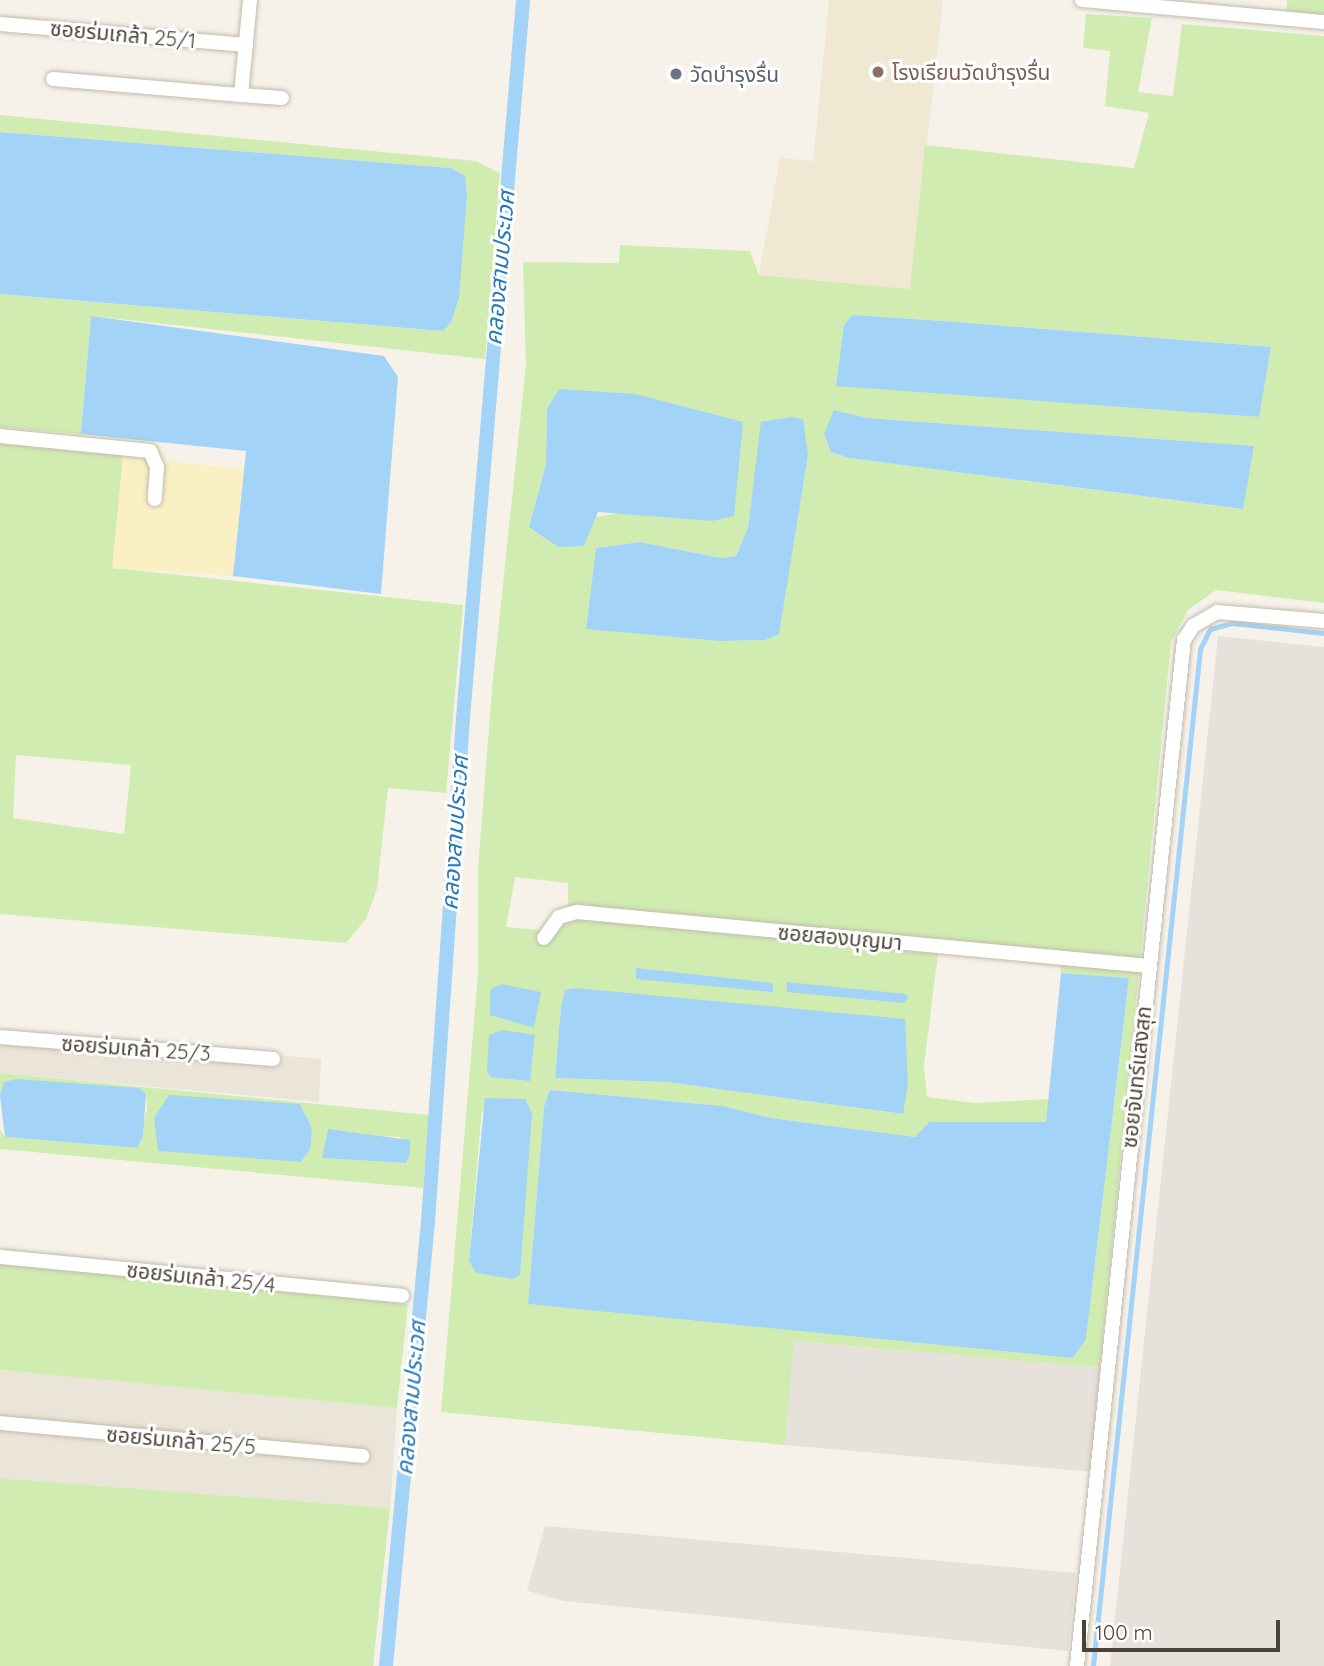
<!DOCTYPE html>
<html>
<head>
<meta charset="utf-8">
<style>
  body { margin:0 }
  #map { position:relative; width:1324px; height:1666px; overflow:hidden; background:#f6f2ea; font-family:Quicksand,"Noto Sans Thai",sans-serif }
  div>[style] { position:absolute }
  .residential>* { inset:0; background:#eae5d8 }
  .industrial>* { inset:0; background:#e6e1db }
  .education>* { inset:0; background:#f0e8d3 }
  .green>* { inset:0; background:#d1ecb1 }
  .sand>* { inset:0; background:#fbf0c4 }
  .water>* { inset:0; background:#a3d3f6 }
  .stream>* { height:4.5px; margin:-2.25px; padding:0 2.25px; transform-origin:2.25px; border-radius:2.25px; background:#a3d3f6 }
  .canal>* { height:14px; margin:-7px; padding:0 7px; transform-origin:7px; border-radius:7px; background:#a3d3f6 }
  .roads { filter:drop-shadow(0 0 2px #c2bbac) drop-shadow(0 0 2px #c2bbac) }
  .street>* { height:14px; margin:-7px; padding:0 7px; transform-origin:7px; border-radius:7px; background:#fff }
  .dots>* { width:19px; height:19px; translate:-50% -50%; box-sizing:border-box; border:4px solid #fff; border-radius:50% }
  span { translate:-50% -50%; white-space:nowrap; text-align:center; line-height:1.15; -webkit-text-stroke:6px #fff; paint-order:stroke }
  .street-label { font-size:21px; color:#4b4337 }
  .education-label { font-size:21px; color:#785e54 }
  .left { translate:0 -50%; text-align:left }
  .worship-label { font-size:21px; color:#5b616d }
  .water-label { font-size:23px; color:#2678b7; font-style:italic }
  .scale { position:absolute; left:1082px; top:1620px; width:198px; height:32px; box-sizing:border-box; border:4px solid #4b4337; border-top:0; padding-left:9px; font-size:21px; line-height:24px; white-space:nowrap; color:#4b4337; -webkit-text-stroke:5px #fff; paint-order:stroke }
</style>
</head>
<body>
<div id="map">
  <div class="residential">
    <div style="clip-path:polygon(0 1032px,321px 1059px,319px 1102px,0 1073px)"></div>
    <div style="clip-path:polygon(0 1370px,397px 1408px,390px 1508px,0 1478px)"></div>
  </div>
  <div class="industrial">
    <div style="clip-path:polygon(1218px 636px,1324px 647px,1324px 1666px,1110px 1666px)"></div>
    <div style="clip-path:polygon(793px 1341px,1100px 1368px,1093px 1472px,785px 1445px)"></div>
    <div style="clip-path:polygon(545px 1526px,1076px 1573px,1068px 1651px,564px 1601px,527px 1591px)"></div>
  </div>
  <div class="education">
    <div style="clip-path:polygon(829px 0,943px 0,911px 289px,759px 275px,780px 158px,813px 161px)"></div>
  </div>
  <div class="green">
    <div style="clip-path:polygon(1287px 0,1324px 0,1324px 18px,1286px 15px)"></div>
    <div style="clip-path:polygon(evenodd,1086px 14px,1152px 18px,1138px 92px,1173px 96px,1182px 24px,1324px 36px,1324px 603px,1216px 590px,1188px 610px,1171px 642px,1100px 1368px,794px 1341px,785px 1445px,441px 1412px,478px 974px,478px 869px,492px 689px,526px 365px,523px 262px,619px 263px,620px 245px,750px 251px,759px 275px,910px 289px,925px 145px,1134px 168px,1149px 113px,1105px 106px,1110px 51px,1083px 48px,1086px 14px,852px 315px,943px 321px,1271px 347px,1258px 417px,837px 385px,844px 325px,852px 315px,1086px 14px,635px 394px,732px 422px,620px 513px,529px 527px,546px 464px,547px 409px,635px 394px,1086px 14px,834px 410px,867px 418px,1253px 446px,1242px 509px,849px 458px,831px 452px,834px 410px,1086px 14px,808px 455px,778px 634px,765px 640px,720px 641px,586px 628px,596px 548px,640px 542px,721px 558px,736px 556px,748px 528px,753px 488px,808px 455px,1086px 14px,515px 877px,568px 883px,568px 904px,541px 930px,506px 927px,515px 877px,1086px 14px,938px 953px,1060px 962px,1061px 973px,1129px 978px,1086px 1338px,528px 1304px,544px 1107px,550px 1090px,723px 1106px,771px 1118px,915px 1137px,929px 1122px,1046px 1122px,1050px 1099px,975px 1103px,927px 1097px,924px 1066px,938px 953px,1086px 14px,576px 988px,908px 1084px,902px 1114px,667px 1082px,555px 1078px,561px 1006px,565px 990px,576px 988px,1086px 14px,482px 1109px,523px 1222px,520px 1275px,476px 1273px,469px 1260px,482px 1109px)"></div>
    <div style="clip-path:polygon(0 115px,476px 161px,500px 173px,485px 359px,91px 316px,81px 434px,0 427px,0 294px,443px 331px,451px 168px,0 132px)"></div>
    <div style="clip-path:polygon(evenodd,0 444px,123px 456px,113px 568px,463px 605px,446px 793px,388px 788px,377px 889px,366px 919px,346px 943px,0 914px,0 444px,16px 755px,131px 765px,124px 834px,13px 818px,16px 755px)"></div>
    <div style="clip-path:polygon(evenodd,0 1073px,429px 1115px,423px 1188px,0 1149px,0 1130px,5px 1137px,137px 1148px,147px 1109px,146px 1094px,0 1099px,0 1073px,355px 1135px,400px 1137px,406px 1163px,322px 1158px,355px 1135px)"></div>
    <div style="clip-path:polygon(0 1264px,408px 1304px,397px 1408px,0 1370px)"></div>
    <div style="clip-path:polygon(0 1478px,390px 1508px,373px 1666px,0 1666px)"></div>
  </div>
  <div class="sand">
    <div style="clip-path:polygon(123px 456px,244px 469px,233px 576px,112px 568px)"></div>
  </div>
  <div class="water">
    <div style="clip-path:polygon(0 132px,451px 168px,465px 176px,467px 195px,459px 298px,451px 322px,443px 331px,0 294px)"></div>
    <div style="clip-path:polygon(852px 315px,943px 321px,1271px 347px,1259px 417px,836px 386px,844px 325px)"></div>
    <div style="clip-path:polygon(91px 316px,384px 356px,398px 377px,381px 594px,233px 576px,246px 451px,81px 434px)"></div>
    <div style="clip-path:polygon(559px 389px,635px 394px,743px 422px,734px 516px,712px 521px,598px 512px,584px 546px,558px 547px,529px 527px,546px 464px,547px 409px)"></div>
    <div style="clip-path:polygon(834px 410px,867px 418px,1254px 446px,1243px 509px,849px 458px,831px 452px,824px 434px)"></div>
    <div style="clip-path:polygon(792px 417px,803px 419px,808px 455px,779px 634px,765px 640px,720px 641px,586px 629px,596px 548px,640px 542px,721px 558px,736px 556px,748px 528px,761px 422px)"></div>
    <div style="clip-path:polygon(636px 968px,773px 983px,773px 992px,636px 979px)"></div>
    <div style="clip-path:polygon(1061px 973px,1129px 978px,1086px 1339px,1073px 1358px,528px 1304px,544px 1107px,550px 1090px,723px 1106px,771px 1118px,915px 1137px,929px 1122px,1046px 1122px)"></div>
    <div style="clip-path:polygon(786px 982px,906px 994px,908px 998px,904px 1003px,787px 992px)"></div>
    <div style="clip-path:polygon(502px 984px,541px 992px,534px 1028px,490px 1015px,490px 990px)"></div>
    <div style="clip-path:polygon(576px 988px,905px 1019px,908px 1084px,903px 1114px,667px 1082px,555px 1078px,561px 1006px,565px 990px)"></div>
    <div style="clip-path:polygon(503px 1030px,535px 1035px,530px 1081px,491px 1077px,487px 1072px,489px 1035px)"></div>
    <div style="clip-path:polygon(16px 1079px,139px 1088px,146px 1094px,143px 1136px,137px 1148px,5px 1137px,0 1095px,4px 1082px)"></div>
    <div style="clip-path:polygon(169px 1095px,300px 1104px,312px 1129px,310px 1149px,301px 1162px,158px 1151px,154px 1118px)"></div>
    <div style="clip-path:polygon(485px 1098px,525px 1099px,532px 1113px,520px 1275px,513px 1279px,476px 1273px,469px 1261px)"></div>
    <div style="clip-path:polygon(328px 1129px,410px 1140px,410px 1154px,406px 1163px,322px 1158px)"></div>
  </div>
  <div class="stream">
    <div style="left:1093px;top:1666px;width:1023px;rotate:-83.99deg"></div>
    <div style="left:1200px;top:649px;width:22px;rotate:-63deg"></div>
    <div style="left:1210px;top:629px;width:23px;rotate:-15deg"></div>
    <div style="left:1232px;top:623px;width:93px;rotate:6.2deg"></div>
  </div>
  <div class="canal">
    <div style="left:386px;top:1666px;width:446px;rotate:-84.6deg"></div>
    <div style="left:428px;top:1222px;width:505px;rotate:-86.03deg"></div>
    <div style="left:463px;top:718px;width:721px;rotate:-85.22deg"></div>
  </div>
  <div class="roads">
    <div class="street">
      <div style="left:1082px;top:0;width:243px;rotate:5.2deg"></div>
      <div style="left:0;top:24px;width:247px;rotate:4.9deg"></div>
      <div style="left:53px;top:79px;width:189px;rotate:4.9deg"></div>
      <div style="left:241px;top:95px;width:95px;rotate:-84.6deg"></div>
      <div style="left:241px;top:95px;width:41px;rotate:4.2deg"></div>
      <div style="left:0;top:436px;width:151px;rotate:5.7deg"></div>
      <div style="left:150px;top:451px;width:17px;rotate:66deg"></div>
      <div style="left:157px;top:467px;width:32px;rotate:94deg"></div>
      <div style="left:544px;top:938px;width:26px;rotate:-54deg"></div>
      <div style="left:559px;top:917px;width:19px;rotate:-16deg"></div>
      <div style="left:577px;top:912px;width:574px;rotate:5.4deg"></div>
      <div style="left:0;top:1037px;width:274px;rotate:4.6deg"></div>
      <div style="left:0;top:1257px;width:404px;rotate:5.5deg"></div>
      <div style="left:0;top:1423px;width:364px;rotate:5.2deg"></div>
      <div style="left:1077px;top:1666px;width:1032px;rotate:-84.05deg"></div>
      <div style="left:1184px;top:640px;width:17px;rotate:-57deg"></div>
      <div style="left:1193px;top:626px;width:28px;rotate:-30deg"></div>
      <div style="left:1217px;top:612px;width:107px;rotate:4.8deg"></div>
    </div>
  </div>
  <div class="dots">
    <div style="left:878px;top:72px;background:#8d6e63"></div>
    <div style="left:676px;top:74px;background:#6b7280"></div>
  </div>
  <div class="street-label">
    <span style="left:123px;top:34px;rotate:5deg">ซอยร่มเกล้า 25/1</span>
    <span style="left:840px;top:937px;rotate:5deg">ซอยสองบุญมา</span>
    <span style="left:136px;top:1048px;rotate:4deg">ซอยร่มเกล้า 25/3</span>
    <span style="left:1136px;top:1077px;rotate:-84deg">ซอยจันทร์แสงสุก</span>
    <span style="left:201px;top:1277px;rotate:6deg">ซอยร่มเกล้า 25/4</span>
    <span style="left:181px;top:1440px;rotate:5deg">ซอยร่มเกล้า 25/5</span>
  </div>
  <div class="education-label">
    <span class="left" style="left:892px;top:72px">โรงเรียนวัดบำรุงรื่น</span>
  </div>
  <div class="worship-label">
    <span class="left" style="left:690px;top:74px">วัดบำรุงรื่น</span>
  </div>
  <div class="water-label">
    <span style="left:500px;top:268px;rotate:-85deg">คลองสามประเวศ</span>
    <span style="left:455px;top:833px;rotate:-86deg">คลองสามประเวศ</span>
    <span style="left:411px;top:1398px;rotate:-85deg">คลองสามประเวศ</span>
  </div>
  <div class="scale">100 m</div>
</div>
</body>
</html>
